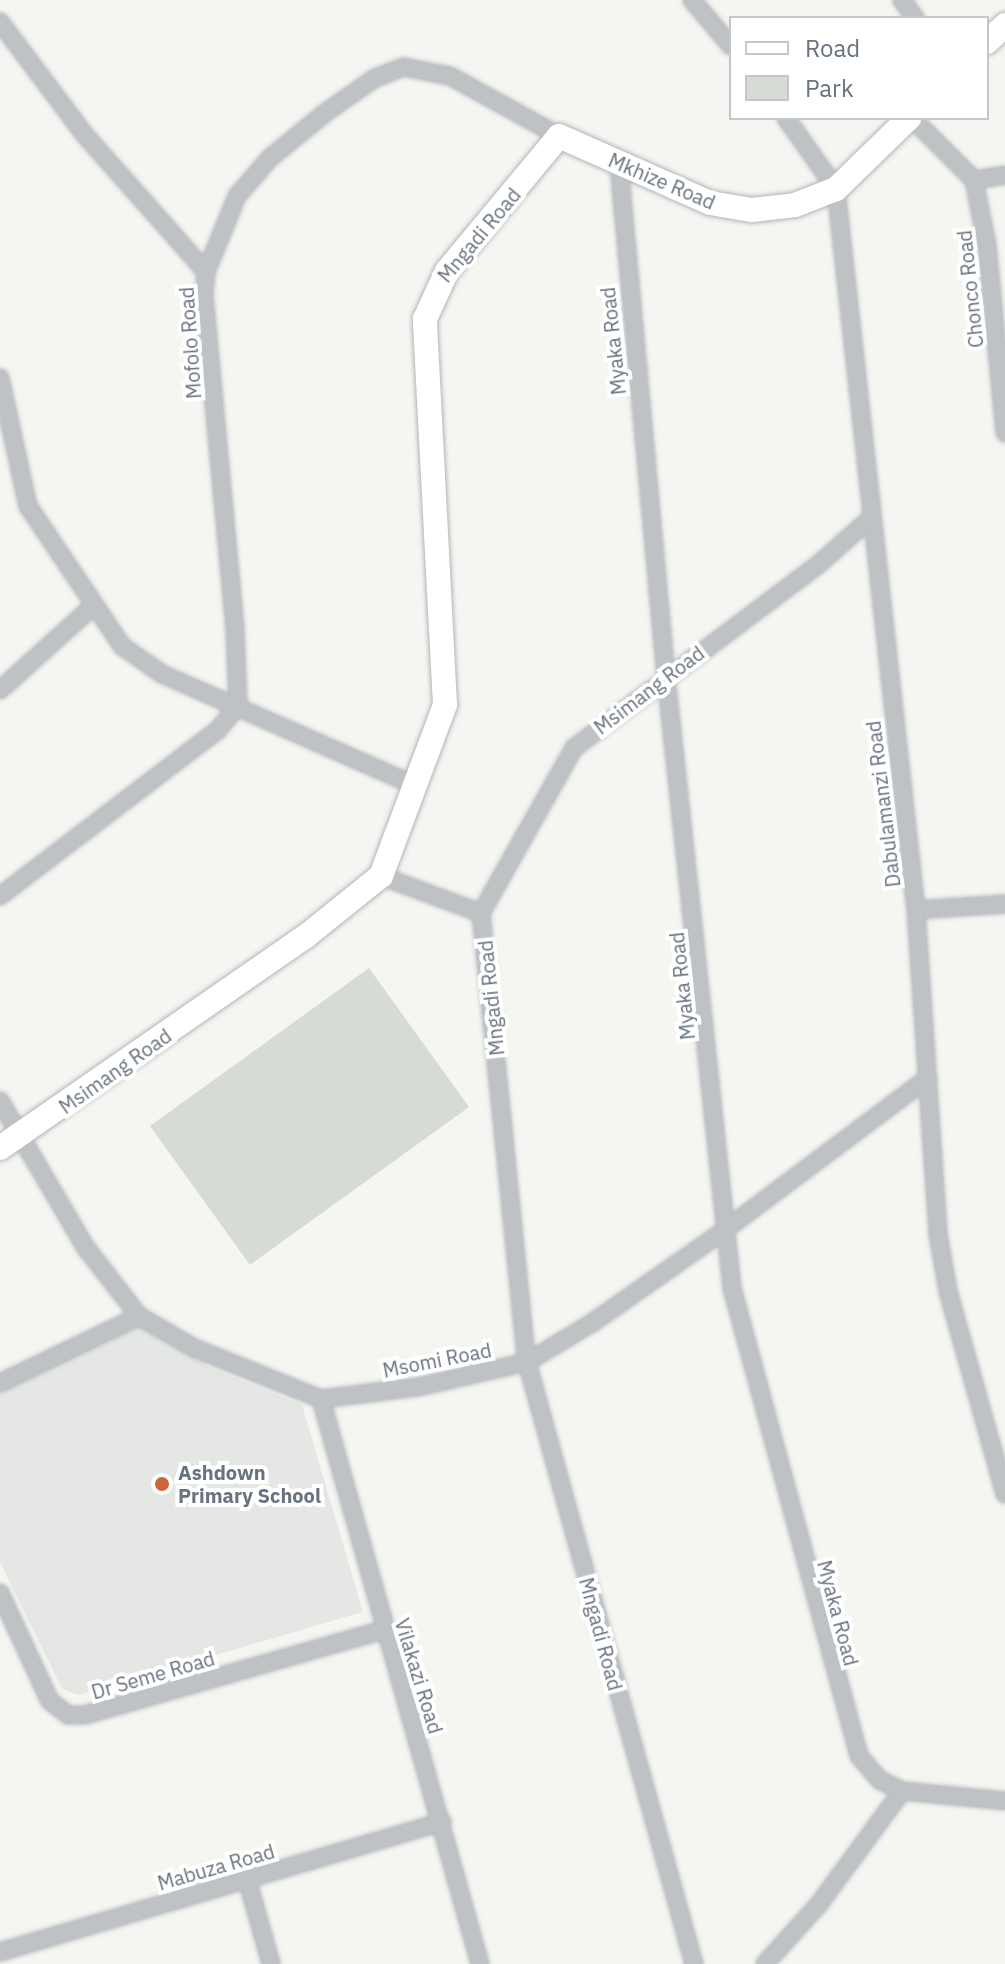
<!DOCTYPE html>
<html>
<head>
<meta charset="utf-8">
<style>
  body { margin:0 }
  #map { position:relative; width:1005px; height:1964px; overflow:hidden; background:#f5f5f2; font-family:"IBM Plex Sans",sans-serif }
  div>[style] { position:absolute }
  .built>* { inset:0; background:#e5e7e5 }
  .green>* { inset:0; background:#d6dbd4 }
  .roads { filter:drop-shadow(0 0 2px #b2b6ba) drop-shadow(0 0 2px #b2b6ba) }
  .street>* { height:16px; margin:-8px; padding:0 8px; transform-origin:8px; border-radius:8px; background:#bfc2c5 }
  .secondary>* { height:24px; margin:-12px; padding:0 12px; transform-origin:12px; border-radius:12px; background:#fff }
  .dots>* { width:22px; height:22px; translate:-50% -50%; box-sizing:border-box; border:4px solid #fff; border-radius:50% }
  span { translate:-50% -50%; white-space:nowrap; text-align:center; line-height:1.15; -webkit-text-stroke:8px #fff; paint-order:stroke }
  .street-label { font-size:20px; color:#68737f }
  .poi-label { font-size:20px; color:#68737f; font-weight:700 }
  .left { translate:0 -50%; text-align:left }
  .legend { position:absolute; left:729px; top:16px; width:260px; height:104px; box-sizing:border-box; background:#fff; border:2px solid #c3c7cc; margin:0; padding:10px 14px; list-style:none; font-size:24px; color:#68737f }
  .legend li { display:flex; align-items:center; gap:16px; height:40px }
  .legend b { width:40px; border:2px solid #c3c7cc }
</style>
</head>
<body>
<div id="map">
  <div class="built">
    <div style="clip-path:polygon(137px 1323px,211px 1368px,302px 1405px,363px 1612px,78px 1695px,62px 1689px,0 1562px,0 1390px)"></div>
  </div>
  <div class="green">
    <div style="clip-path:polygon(369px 968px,469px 1107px,250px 1265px,150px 1126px)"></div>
  </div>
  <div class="roads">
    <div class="street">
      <div style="left:692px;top:0;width:60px;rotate:49.7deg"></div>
      <div style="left:902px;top:0;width:22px;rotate:54deg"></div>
      <div style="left:0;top:22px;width:140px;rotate:53.1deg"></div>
      <div style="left:84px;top:134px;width:184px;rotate:48.5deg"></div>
      <div style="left:786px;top:118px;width:87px;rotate:54.8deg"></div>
      <div style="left:836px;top:189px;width:725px;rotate:83.67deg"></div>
      <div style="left:916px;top:910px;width:325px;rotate:86.1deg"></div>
      <div style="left:938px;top:1234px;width:58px;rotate:80deg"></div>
      <div style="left:948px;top:1291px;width:211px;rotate:74.3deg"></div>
      <div style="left:912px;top:118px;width:88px;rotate:45deg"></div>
      <div style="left:974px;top:180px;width:66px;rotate:78.7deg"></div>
      <div style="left:987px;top:245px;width:189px;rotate:84.5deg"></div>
      <div style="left:619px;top:164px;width:514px;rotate:84.76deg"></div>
      <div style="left:666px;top:676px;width:616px;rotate:83.84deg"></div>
      <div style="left:732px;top:1288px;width:485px;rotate:74.8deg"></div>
      <div style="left:859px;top:1756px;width:32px;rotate:49deg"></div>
      <div style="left:880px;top:1780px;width:25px;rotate:27deg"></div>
      <div style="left:902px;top:1791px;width:103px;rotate:5.5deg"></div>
      <div style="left:974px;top:180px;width:31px;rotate:-9deg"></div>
      <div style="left:0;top:378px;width:131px;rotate:77.7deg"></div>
      <div style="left:28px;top:506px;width:169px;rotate:56.1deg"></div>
      <div style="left:122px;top:646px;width:49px;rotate:35deg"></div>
      <div style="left:162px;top:674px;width:278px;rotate:23.8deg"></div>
      <div style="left:0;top:690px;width:125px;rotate:-42.1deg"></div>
      <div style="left:238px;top:705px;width:76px;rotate:-92.3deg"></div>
      <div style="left:235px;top:629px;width:335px;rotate:-95.3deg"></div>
      <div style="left:204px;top:295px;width:23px;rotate:-85deg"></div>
      <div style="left:206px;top:272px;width:82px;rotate:-67.8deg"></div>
      <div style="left:237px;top:196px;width:50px;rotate:-49deg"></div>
      <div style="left:270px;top:158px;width:71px;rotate:-39.3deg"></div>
      <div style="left:325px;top:113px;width:61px;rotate:-35deg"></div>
      <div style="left:375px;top:78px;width:31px;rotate:-21deg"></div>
      <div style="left:404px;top:67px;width:47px;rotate:11.1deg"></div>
      <div style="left:450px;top:76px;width:124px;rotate:28.8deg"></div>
      <div style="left:381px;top:876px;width:107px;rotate:20.3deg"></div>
      <div style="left:0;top:896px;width:274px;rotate:-37.3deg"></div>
      <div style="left:218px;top:730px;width:32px;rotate:-51deg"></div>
      <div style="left:916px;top:910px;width:89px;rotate:-3.9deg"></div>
      <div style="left:481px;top:913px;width:451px;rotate:84.2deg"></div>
      <div style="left:527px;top:1362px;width:625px;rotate:74.5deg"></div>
      <div style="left:481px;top:913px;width:189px;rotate:-60.6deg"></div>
      <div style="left:574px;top:748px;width:306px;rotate:-36.9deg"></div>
      <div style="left:819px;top:564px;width:71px;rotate:-41.6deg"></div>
      <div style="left:0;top:1101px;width:170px;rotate:59.7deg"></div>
      <div style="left:86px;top:1248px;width:86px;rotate:52.1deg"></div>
      <div style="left:139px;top:1316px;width:64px;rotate:30.2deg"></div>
      <div style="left:194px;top:1348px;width:137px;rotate:21.9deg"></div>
      <div style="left:321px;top:1399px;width:98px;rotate:-7.1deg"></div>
      <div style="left:418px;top:1387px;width:112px;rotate:-12.9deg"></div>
      <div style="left:527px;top:1362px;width:76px;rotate:-31deg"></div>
      <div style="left:592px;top:1323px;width:159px;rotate:-35deg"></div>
      <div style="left:722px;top:1232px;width:257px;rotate:-36.8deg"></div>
      <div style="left:0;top:1383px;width:154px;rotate:-25.7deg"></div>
      <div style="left:321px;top:1399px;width:587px;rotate:74.28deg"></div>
      <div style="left:0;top:1593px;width:119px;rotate:65.2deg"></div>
      <div style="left:50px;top:1701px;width:23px;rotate:38deg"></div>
      <div style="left:68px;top:1715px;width:17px"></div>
      <div style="left:85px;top:1715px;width:311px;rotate:-15.9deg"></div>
      <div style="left:247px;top:1879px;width:88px;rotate:74.2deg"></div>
      <div style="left:0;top:1952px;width:461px;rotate:-16.4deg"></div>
      <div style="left:765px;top:1964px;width:81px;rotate:-48deg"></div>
      <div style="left:819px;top:1904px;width:140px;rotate:-53.7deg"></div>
    </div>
    <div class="secondary">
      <div style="left:987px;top:42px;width:25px;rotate:-43deg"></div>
      <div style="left:0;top:1148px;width:371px;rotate:-34.7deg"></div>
      <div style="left:305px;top:937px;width:97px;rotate:-38.8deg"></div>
      <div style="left:381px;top:876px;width:183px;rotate:-69.5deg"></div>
      <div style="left:445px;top:705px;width:387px;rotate:-93deg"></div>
      <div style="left:425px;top:319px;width:53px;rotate:-65.4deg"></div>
      <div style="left:447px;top:271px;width:175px;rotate:-50.3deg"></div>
      <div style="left:559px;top:136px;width:165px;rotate:23.9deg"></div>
      <div style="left:710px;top:203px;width:43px;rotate:9.5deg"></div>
      <div style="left:752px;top:210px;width:43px;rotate:-6.6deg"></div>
      <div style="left:795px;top:205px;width:44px;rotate:-21.3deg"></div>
      <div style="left:836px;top:189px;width:102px;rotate:-44.2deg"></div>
    </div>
  </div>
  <div class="dots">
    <div style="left:162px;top:1484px;background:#cc663b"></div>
  </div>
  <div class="street-label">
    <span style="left:662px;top:181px;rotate:23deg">Mkhize Road</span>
    <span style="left:479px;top:235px;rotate:-50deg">Mngadi Road</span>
    <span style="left:970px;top:289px;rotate:-96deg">Chonco Road</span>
    <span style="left:613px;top:341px;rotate:-96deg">Myaka Road</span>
    <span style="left:190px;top:343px;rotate:-94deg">Mofolo Road</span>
    <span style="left:649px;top:690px;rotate:-37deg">Msimang Road</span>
    <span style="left:883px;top:804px;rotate:-97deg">Dabulamanzi Road</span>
    <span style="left:682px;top:986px;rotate:-96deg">Myaka Road</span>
    <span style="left:491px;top:998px;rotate:-96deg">Mngadi Road</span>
    <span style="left:115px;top:1071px;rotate:-35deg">Msimang Road</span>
    <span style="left:437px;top:1360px;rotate:-11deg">Msomi Road</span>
    <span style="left:838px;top:1613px;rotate:75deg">Myaka Road</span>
    <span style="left:601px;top:1634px;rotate:75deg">Mngadi Road</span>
    <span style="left:153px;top:1675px;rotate:-16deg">Dr Seme Road</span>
    <span style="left:419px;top:1676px;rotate:73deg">Vilakazi Road</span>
    <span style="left:216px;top:1867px;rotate:-16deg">Mabuza Road</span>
  </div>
  <div class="poi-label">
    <span class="left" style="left:178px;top:1484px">Ashdown<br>Primary School</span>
  </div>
  <ul class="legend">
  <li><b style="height:10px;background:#fff"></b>Road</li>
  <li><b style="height:22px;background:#d6dbd4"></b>Park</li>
  </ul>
</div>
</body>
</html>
